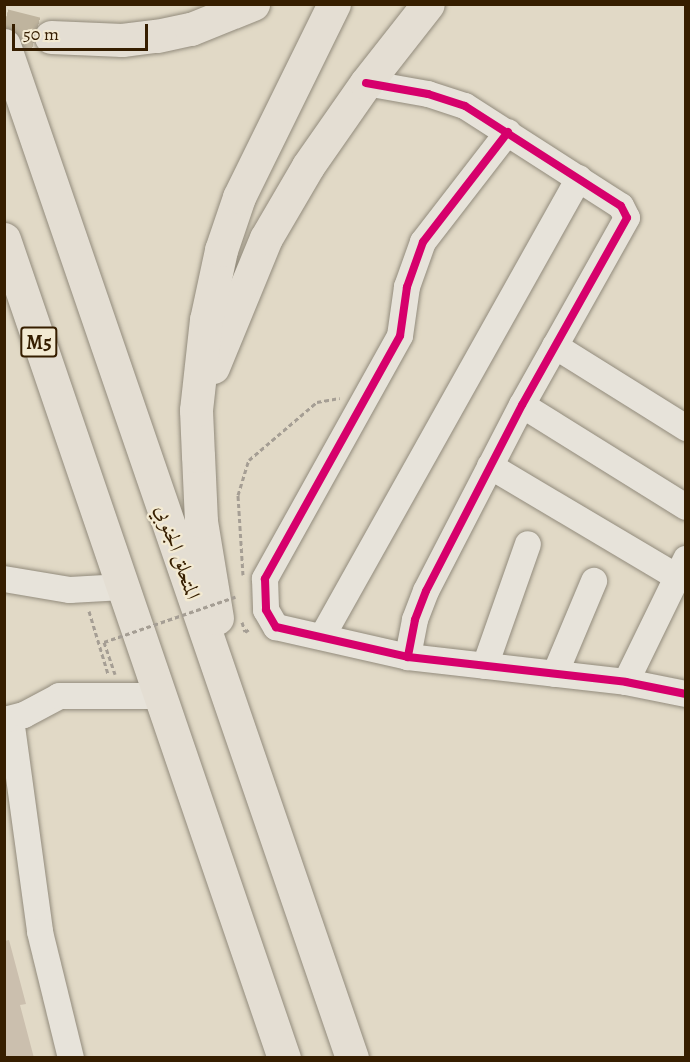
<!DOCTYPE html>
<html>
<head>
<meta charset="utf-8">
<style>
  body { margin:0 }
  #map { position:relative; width:690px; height:1062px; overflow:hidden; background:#e1d9c6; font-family:Alegreya,Amiri,serif }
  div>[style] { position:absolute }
  .building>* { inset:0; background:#cbbfae }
  .highway-tunnel>* { height:33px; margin-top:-16.5px; transform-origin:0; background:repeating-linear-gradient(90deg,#bfb49e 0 33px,transparent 0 49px) }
  .path>* { height:3px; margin-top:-1.5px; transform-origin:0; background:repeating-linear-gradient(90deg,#a59e94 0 4.5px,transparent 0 7.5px) }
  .roads { filter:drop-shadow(0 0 2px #928b7c) drop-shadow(0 0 2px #928b7c) }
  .minor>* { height:26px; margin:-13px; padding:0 13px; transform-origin:13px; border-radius:13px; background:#e7e3da }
  .highway>* { height:33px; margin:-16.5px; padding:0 16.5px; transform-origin:16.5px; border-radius:16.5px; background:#e4ded3 }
  .path-bridge>* { height:3px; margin-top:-1.5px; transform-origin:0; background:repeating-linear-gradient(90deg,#a59e94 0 4.5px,transparent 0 7.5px) }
  .cycleway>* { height:8px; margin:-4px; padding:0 4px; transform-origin:4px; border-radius:4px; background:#d6006c }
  span { translate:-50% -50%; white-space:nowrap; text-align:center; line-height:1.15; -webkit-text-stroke:4.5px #f3ead2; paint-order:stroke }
  .shield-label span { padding:2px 4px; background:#f3ead2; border:2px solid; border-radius:4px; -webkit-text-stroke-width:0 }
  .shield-label { font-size:20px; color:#361e00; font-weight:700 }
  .street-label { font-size:21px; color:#361e00 }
  .frame { position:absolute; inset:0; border:6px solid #361e00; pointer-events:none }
  .scale { position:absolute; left:12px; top:24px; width:136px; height:27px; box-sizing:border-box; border:3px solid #361e00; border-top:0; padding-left:8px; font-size:18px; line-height:21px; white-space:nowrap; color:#361e00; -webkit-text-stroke:4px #f3ead2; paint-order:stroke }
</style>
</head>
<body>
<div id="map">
  <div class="building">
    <div style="clip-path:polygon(9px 940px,26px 1004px,20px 1005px,34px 1058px,4px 1058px,4px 941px)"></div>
  </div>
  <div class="highway-tunnel">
    <div style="left:4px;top:25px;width:49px;rotate:14.3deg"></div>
  </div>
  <div class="path">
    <div style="left:243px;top:575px;width:80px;rotate:-93.6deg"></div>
    <div style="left:238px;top:495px;width:37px;rotate:-73deg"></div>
    <div style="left:249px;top:460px;width:89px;rotate:-40.5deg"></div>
    <div style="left:317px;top:402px;width:23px;rotate:-10deg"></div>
    <div style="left:89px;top:611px;width:66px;rotate:73.2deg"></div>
    <div style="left:242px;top:622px;width:10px;rotate:73deg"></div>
    <div style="left:245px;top:632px;width:7px;rotate:-34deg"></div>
    <div style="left:104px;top:642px;width:34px;rotate:71deg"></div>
  </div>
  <div class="roads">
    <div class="minor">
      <div style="left:366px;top:83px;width:63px;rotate:10.1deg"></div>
      <div style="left:428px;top:94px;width:39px;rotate:18deg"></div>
      <div style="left:465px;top:106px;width:185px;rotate:32.7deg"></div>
      <div style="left:621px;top:206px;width:13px;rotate:63deg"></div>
      <div style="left:627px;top:218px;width:214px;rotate:119.3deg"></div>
      <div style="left:522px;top:405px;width:209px;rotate:117.3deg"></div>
      <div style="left:426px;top:591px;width:31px;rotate:111deg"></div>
      <div style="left:415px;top:620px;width:38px;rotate:101deg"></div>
      <div style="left:508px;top:132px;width:139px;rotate:127.7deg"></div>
      <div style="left:423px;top:242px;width:48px;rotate:109.6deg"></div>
      <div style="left:407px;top:287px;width:49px;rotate:98.1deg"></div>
      <div style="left:400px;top:336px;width:278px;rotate:119.1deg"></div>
      <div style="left:265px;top:579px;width:31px;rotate:88deg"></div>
      <div style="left:266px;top:610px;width:20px;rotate:60deg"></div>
      <div style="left:276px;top:627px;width:135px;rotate:12.8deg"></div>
      <div style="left:408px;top:657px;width:219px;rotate:6.5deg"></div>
      <div style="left:626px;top:682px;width:61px;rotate:11.3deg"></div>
      <div style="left:555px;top:346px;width:155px;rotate:32deg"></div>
      <div style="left:522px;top:405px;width:193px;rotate:31.9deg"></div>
      <div style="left:490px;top:466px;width:217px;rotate:30.7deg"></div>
      <div style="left:4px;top:579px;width:67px;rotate:9.5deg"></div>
      <div style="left:70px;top:590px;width:53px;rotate:-3.2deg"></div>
      <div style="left:322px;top:637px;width:526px;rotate:-60.75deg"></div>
      <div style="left:485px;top:666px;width:129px;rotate:-70.6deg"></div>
      <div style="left:555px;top:674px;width:101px;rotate:-67.2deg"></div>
      <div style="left:626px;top:682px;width:137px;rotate:-64deg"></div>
      <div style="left:11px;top:719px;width:215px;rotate:82.2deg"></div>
      <div style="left:40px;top:932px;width:130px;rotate:76.2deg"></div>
      <div style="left:4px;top:720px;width:21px;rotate:-14deg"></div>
      <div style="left:24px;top:715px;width:40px;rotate:-28deg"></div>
      <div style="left:59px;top:696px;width:102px"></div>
    </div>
    <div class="highway">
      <div style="left:51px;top:37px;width:71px;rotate:2.4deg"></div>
      <div style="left:122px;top:40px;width:35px;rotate:-7deg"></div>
      <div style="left:157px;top:36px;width:35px;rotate:-12deg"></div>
      <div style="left:191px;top:29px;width:67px;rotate:-22deg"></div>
      <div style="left:4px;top:45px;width:1071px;rotate:71.04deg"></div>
      <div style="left:4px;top:239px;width:866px;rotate:71.13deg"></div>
      <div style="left:213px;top:367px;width:139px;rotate:-67.7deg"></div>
      <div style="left:266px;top:238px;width:83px;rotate:-59.7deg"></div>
      <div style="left:308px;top:166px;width:101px;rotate:-55.1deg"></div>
      <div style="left:366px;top:83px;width:100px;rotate:-51.9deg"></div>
      <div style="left:217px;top:618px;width:98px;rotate:-99.4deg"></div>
      <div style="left:201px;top:521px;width:65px;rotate:-92.6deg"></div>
      <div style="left:198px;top:456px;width:46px;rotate:-92.5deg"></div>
      <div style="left:196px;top:410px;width:91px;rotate:-83.7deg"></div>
      <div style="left:206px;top:320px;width:72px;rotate:-77.9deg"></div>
      <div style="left:221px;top:250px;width:56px;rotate:-71.2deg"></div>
      <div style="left:239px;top:197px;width:215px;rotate:-63.8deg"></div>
    </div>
  </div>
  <div class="path-bridge">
    <div style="left:104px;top:642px;width:139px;rotate:-19deg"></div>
  </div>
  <div class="cycleway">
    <div style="left:366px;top:83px;width:63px;rotate:10.1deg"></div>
    <div style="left:428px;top:94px;width:39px;rotate:18deg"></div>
    <div style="left:465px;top:106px;width:185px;rotate:32.7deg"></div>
    <div style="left:621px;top:206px;width:13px;rotate:63deg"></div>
    <div style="left:627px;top:218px;width:214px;rotate:119.3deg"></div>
    <div style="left:522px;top:405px;width:209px;rotate:117.3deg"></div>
    <div style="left:426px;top:591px;width:31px;rotate:111deg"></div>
    <div style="left:415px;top:620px;width:38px;rotate:101deg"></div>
    <div style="left:508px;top:132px;width:139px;rotate:127.7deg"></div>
    <div style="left:423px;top:242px;width:48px;rotate:109.6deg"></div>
    <div style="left:407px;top:287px;width:49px;rotate:98.1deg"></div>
    <div style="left:400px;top:336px;width:278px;rotate:119.1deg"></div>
    <div style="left:265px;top:579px;width:31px;rotate:88deg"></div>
    <div style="left:266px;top:610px;width:20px;rotate:60deg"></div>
    <div style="left:276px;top:627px;width:135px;rotate:12.8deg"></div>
    <div style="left:408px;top:657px;width:219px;rotate:6.5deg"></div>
    <div style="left:626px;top:682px;width:61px;rotate:11.3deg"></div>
  </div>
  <div class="shield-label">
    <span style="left:39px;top:342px">M5</span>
  </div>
  <div class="street-label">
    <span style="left:178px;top:552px;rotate:71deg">المتحلق الجنوبي</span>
  </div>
  <div class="frame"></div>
  <div class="scale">50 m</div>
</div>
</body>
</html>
